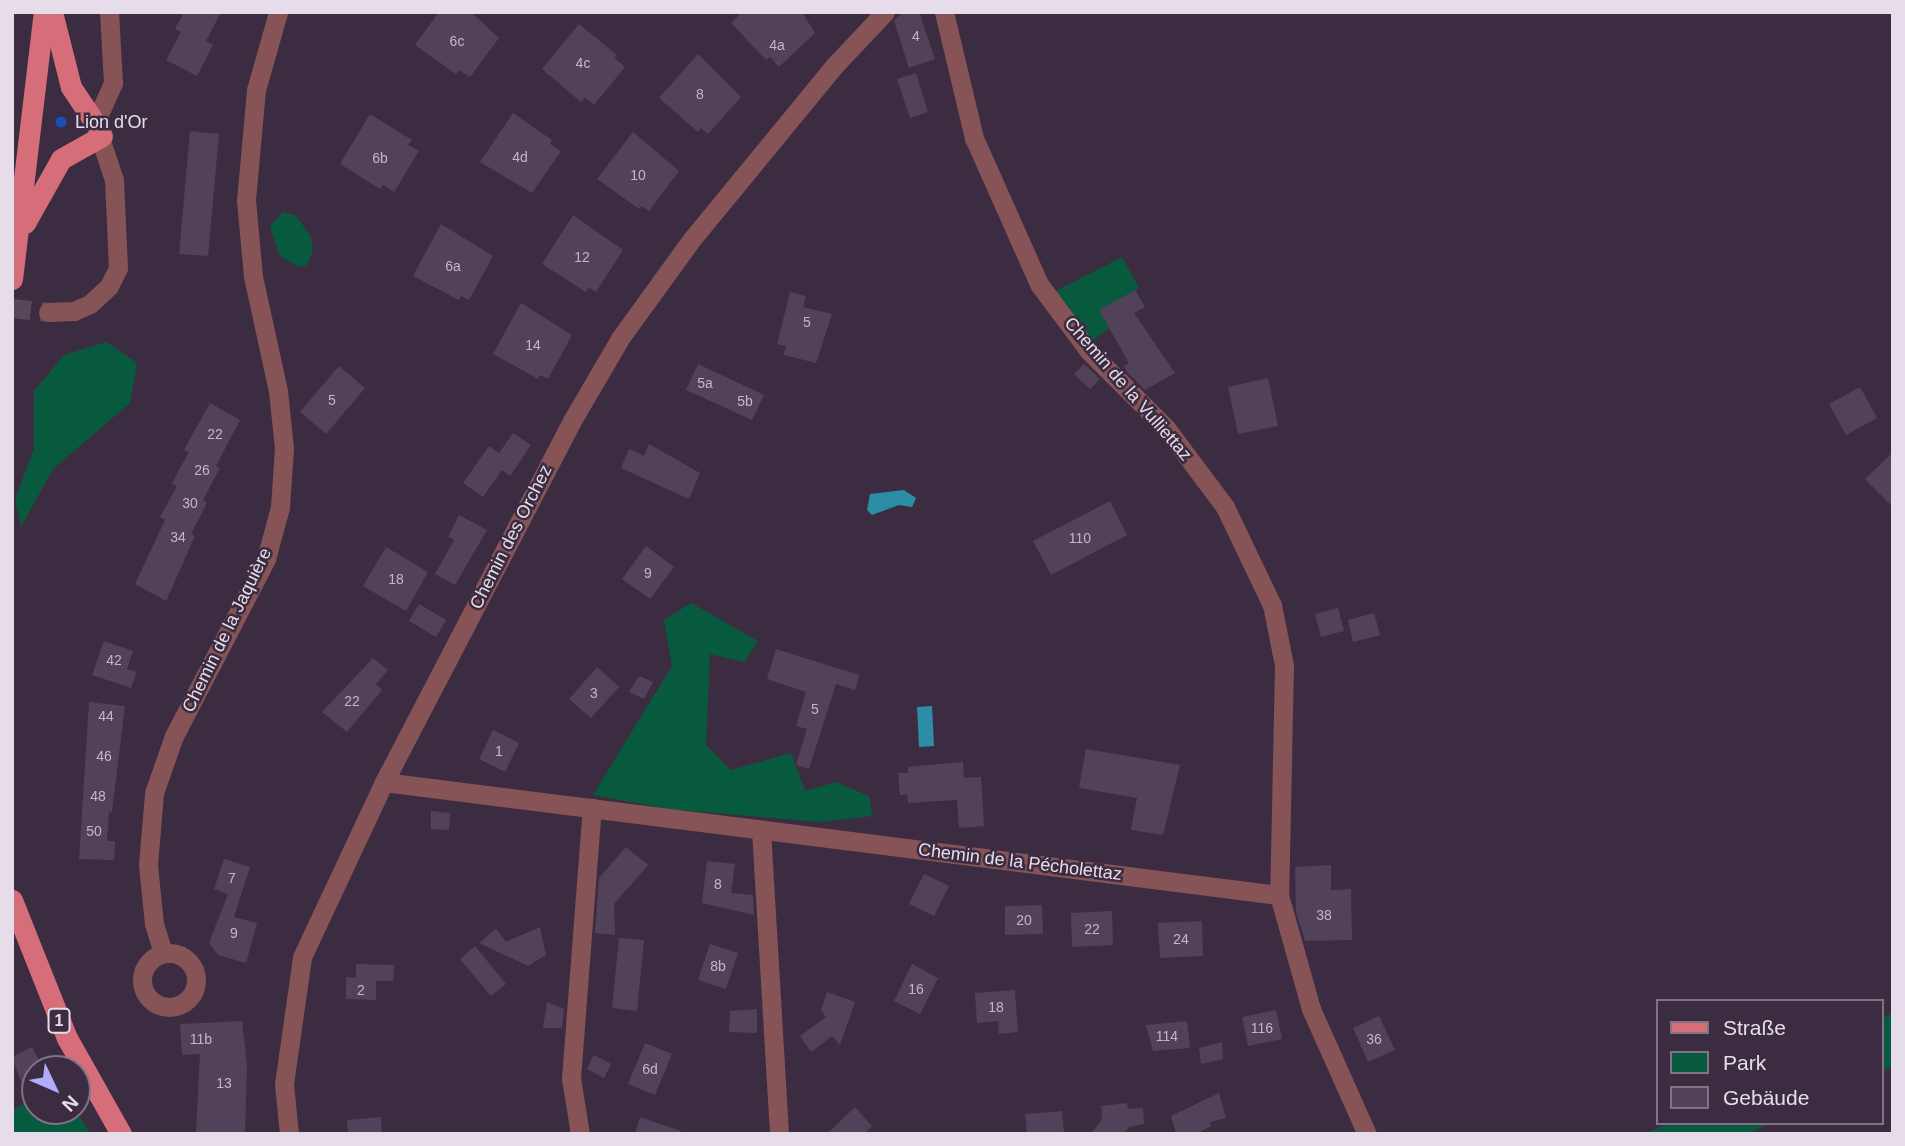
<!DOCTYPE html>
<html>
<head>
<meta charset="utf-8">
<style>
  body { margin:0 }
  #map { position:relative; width:1905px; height:1146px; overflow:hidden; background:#3c2c41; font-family:Arial,sans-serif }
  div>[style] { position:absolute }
  .green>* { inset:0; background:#085a3f }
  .water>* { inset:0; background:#2d8da6 }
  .building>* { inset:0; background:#524259 }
  .minor-tunnel>* { height:19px; margin-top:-9.5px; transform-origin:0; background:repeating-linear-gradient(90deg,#56475a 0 19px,transparent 0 29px) }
  .minor>* { height:19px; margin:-9.5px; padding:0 9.5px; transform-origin:9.5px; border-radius:9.5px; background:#865357 }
  .minor>.ring { margin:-9.5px; padding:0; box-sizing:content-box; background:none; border:19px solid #865357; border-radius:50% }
  .major>* { height:21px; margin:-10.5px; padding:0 10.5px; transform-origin:10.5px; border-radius:10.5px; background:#d66e79 }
  .dots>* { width:19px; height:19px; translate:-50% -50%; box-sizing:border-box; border:4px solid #3c2c41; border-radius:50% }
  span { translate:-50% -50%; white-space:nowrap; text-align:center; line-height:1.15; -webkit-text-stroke:5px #3c2c41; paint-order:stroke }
  .number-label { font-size:14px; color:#c2b6c6 }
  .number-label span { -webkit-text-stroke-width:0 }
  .shield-label span { padding:2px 5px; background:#3c2c41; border:2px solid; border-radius:5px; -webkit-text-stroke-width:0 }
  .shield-label { font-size:16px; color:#e7ddea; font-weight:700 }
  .poi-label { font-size:18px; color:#e7ddea }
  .left { translate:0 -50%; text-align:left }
  .street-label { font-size:18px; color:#e7ddea }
  .frame { position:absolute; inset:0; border:14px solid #e7ddea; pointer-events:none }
  .legend { position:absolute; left:1656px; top:999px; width:228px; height:126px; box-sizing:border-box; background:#3c2c41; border:2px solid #807385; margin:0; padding:9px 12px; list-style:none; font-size:21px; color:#e7ddea }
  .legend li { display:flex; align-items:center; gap:14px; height:35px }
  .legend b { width:35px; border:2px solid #807385 }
  .north { position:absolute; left:21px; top:1055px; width:70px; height:70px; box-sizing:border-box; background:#3c2c41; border:2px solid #807385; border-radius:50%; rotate:134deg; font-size:19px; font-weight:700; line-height:28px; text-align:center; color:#e7ddea }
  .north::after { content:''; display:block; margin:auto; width:24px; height:32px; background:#b1adfa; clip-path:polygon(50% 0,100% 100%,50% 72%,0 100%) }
</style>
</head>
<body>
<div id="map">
  <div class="green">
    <div style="clip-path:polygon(283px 212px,295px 215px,310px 235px,313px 250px,307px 265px,298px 267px,279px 255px,270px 226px)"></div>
    <div style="clip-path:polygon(1122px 257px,1139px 288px,1099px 310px,1109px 328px,1091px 342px,1052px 293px)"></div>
    <div style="clip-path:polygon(107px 342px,137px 363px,130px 403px,53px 469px,21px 527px,15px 500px,34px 448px,34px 391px,64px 355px)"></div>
    <div style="clip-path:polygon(691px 603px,758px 641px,744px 662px,710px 654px,706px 745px,731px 770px,791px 753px,805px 791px,836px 782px,869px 796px,872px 816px,820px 822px,669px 809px,593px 795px,672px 666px,664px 620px)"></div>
    <div style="clip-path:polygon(1893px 1013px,1893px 1067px,1882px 1070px,1882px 1018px)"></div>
    <div style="clip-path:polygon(35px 1096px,35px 1111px,76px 1111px,91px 1134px,12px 1134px,12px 1111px)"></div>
    <div style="clip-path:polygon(1669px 1123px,1770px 1123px,1748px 1134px,1645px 1134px)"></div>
  </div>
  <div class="water">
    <div style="clip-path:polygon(904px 490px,916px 498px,912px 507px,899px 505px,872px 515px,867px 510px,870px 494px)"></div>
    <div style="clip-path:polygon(932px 706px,934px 746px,919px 747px,917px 707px)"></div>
  </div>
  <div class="building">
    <div style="clip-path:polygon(184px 12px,221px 12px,206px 41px,213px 45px,197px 76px,166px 60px,181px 32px,175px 29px)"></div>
    <div style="clip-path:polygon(439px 12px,471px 12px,499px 38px,470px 77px,459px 70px,456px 74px,415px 45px)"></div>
    <div style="clip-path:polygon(742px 12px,802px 12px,815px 33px,779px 67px,770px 57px,766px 60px,731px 23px)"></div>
    <div style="clip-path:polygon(903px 12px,919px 12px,935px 59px,909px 68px,894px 21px)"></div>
    <div style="clip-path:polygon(579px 24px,617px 55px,614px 58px,625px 67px,594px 105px,585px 97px,581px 102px,542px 69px)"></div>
    <div style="clip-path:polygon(698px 54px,741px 97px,708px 134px,701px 128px,698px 132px,659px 98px)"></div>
    <div style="clip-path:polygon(916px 73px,928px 112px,910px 118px,897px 79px)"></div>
    <div style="clip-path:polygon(513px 113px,552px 140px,550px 144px,561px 151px,532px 193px,480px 162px)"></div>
    <div style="clip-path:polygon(370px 114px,412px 140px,408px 145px,419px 151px,394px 192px,383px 185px,380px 189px,340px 164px)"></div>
    <div style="clip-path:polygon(190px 131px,219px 134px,208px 256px,179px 254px)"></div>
    <div style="clip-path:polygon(633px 132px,679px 171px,649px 211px,641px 206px,639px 209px,597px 179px)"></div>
    <div style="clip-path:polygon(573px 215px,623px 250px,596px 292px,588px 287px,586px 292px,542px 264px)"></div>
    <div style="clip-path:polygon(441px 224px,493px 256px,469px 300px,461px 296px,459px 300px,413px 276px)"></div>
    <div style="clip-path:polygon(1135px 290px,1145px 307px,1134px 313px,1175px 373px,1145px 390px,1127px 372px,1124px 366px,1129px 363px,1099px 310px)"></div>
    <div style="clip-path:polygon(790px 292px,806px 296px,803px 307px,832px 314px,816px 363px,784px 355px,786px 346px,777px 344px)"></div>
    <div style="clip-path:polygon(521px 303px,572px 335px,548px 379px,540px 375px,538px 379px,493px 354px)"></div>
    <div style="clip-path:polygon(698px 364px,764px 395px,752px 420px,686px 390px)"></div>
    <div style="clip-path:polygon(1084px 364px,1100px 379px,1090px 389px,1074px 374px)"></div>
    <div style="clip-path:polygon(339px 366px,365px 388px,326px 434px,300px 412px)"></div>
    <div style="clip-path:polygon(1268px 378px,1278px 426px,1238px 434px,1228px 387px)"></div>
    <div style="clip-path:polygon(1860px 387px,1877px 418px,1846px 435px,1829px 404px)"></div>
    <div style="clip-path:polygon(210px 403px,240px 420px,216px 466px,220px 468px,203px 500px,207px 503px,191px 534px,195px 536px,166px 601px,135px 584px,165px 520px,160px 517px,177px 486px,172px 483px,189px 452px,184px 450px)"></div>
    <div style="clip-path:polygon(513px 433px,531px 445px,510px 476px,502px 470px,483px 497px,463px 483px,489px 446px,499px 453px)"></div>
    <div style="clip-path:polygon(649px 444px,700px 473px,689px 499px,621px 468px,629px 449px,644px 456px)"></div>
    <div style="clip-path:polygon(1893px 452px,1893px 507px,1865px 479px)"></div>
    <div style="clip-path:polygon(1110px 501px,1127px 535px,1051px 575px,1033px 541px)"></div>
    <div style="clip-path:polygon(459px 515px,487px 530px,455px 585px,435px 574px,454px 540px,448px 537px)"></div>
    <div style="clip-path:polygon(646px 546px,674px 567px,650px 599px,622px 579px)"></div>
    <div style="clip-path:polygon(386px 547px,428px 572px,406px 611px,363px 586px)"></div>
    <div style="clip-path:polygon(419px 604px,446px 620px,436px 637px,409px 621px)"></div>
    <div style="clip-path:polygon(1338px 608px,1344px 631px,1321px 637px,1315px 614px)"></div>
    <div style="clip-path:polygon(1374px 613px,1380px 635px,1353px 642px,1348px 620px)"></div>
    <div style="clip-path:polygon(104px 641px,133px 651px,127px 669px,137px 672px,131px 688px,92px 675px)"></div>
    <div style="clip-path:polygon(776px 649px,859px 675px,855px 690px,836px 684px,809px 769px,796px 765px,807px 729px,796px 726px,806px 692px,767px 679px)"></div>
    <div style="clip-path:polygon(373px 658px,388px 670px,376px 684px,382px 690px,347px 732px,322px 712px)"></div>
    <div style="clip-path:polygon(597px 667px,619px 687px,591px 718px,569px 699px)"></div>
    <div style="clip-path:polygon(639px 676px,653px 682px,644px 699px,629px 692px)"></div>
    <div style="clip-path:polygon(89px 702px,125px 706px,112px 812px,109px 811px,107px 841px,115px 841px,114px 860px,79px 859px)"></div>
    <div style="clip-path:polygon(493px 730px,519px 743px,505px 772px,479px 759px)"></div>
    <div style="clip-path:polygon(1086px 749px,1180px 765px,1163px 835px,1131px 830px,1137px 798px,1079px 788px)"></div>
    <div style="clip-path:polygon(963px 762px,964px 778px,981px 777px,984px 826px,959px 828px,957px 800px,908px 803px,907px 795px,900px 795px,898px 773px,908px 773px,908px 767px)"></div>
    <div style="clip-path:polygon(431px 811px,450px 813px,449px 830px,431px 829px)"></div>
    <div style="clip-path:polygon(626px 847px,648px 865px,614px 904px,615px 935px,595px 933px,599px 878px)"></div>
    <div style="clip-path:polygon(224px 859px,250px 867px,234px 917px,257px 923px,246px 963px,218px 955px,209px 943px,228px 894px,214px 889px)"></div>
    <div style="clip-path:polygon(707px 861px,735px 864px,731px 893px,753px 895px,754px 915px,702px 903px)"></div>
    <div style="clip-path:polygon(1331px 865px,1331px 890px,1351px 889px,1352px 940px,1305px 941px,1296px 912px,1295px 867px)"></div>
    <div style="clip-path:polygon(924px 874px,949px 886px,934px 916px,909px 904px)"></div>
    <div style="clip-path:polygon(1042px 905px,1043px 934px,1005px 935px,1005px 906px)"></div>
    <div style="clip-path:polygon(1112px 911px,1113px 945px,1072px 947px,1071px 913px)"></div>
    <div style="clip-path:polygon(1202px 921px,1203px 956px,1160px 958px,1158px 923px)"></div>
    <div style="clip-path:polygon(540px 927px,546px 955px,528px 966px,479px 943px,496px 929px,506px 942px)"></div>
    <div style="clip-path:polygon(619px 938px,644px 940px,637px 1011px,612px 1008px)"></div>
    <div style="clip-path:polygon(710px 944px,738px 953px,726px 989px,698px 980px)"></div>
    <div style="clip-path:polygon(475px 946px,506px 984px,491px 996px,460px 959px)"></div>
    <div style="clip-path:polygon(356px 964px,394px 965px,393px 981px,376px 981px,376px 1000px,346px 999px,346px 977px,356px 978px)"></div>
    <div style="clip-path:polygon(912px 964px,938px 978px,920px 1014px,894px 1001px)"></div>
    <div style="clip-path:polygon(1015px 990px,1018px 1032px,999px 1034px,998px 1021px,977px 1023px,975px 993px)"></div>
    <div style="clip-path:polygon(827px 992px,855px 1002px,840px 1045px,832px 1036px,811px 1052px,800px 1036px,826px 1017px,821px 1010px)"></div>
    <div style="clip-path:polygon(547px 1002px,564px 1009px,562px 1028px,543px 1028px)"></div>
    <div style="clip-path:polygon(757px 1009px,757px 1033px,729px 1032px,730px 1011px)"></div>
    <div style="clip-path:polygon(1276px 1010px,1282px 1039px,1248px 1046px,1242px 1017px)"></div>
    <div style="clip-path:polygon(1379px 1016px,1395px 1050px,1368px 1062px,1353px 1028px)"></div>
    <div style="clip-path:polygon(242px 1021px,247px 1065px,245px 1134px,196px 1134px,200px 1054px,182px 1055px,180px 1024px)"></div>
    <div style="clip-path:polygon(1187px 1021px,1190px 1048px,1153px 1051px,1146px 1025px)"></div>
    <div style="clip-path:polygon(1222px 1042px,1223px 1059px,1201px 1064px,1199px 1048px)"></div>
    <div style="clip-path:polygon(645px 1043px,672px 1054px,655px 1095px,628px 1084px)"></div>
    <div style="clip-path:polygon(32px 1047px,44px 1069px,35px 1069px,35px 1083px,24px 1089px,12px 1057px)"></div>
    <div style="clip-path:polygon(594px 1055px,611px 1064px,604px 1078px,587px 1069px)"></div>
    <div style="clip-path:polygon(1219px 1093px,1226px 1118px,1210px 1122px,1211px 1126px,1196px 1134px,1176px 1134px,1171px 1116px)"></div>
    <div style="clip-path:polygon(1127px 1103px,1128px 1109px,1143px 1108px,1144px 1124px,1129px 1127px,1124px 1134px,1091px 1134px,1102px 1119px,1101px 1106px)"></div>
    <div style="clip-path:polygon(855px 1107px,872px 1126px,864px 1134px,827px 1134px)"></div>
    <div style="clip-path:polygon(1062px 1111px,1064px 1134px,1027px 1134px,1025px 1114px)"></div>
    <div style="clip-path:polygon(381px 1117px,382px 1134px,348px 1134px,347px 1120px)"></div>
    <div style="clip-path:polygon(640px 1117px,681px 1131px,681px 1134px,635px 1134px)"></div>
  </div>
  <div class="minor-tunnel">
    <div style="left:12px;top:308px;width:36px;rotate:6deg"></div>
  </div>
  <div class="minor">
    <div style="left:944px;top:12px;width:130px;rotate:76.6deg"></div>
    <div style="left:974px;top:138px;width:160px;rotate:66deg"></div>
    <div style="left:1039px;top:284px;width:84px;rotate:53.3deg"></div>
    <div style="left:1089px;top:351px;width:109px;rotate:45deg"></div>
    <div style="left:1166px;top:428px;width:99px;rotate:53.2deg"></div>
    <div style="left:1225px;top:507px;width:109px;rotate:64.4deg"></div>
    <div style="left:1272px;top:605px;width:61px;rotate:78.7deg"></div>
    <div style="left:1284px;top:665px;width:230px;rotate:91.2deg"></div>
    <div style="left:1279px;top:895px;width:118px;rotate:74.3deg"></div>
    <div style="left:1311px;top:1009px;width:137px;rotate:65.9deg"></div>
    <div style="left:48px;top:312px;width:26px;rotate:-2deg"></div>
    <div style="left:74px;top:311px;width:17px;rotate:-24deg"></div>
    <div style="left:90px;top:304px;width:26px;rotate:-43deg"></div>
    <div style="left:109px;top:286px;width:20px;rotate:-63deg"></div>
    <div style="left:118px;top:268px;width:88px;rotate:-92.6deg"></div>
    <div style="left:114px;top:180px;width:60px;rotate:-108.4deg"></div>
    <div style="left:95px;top:123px;width:44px;rotate:-65.8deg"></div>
    <div style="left:113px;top:83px;width:71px;rotate:-93.2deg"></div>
    <div style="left:384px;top:782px;width:902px;rotate:7.2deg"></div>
    <div style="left:761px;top:830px;width:305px;rotate:86.6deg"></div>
    <div class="ring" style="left:142px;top:953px;width:35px;height:35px"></div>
    <div style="left:163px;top:953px;width:30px;rotate:-107deg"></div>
    <div style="left:154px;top:924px;width:59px;rotate:-95.8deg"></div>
    <div style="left:148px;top:865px;width:72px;rotate:-85.2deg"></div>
    <div style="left:154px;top:793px;width:60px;rotate:-70.7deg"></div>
    <div style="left:174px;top:736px;width:199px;rotate:-62.5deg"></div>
    <div style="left:266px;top:559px;width:54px;rotate:-74.9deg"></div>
    <div style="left:280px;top:507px;width:59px;rotate:-86.1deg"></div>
    <div style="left:284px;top:448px;width:57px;rotate:-96deg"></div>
    <div style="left:278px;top:391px;width:118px;rotate:-102.3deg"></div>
    <div style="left:253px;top:276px;width:76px;rotate:-95.3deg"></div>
    <div style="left:246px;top:200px;width:110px;rotate:-84.8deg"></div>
    <div style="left:256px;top:90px;width:81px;rotate:-74.2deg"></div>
    <div style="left:289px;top:1134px;width:50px;rotate:-95.7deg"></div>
    <div style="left:284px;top:1084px;width:128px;rotate:-81.9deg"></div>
    <div style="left:302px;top:957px;width:193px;rotate:-64.9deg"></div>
    <div style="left:384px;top:782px;width:409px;rotate:-62.5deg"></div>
    <div style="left:573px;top:419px;width:95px;rotate:-59.7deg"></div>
    <div style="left:621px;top:337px;width:121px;rotate:-54.1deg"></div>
    <div style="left:692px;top:239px;width:225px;rotate:-50.6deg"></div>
    <div style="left:835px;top:65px;width:73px;rotate:-46.7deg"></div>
    <div style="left:580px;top:1134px;width:57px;rotate:-99.1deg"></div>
    <div style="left:571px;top:1078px;width:271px;rotate:-85.6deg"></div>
  </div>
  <div class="major">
    <div style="left:52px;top:12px;width:77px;rotate:75.8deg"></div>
    <div style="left:71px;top:87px;width:43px;rotate:56.3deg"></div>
    <div style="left:25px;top:223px;width:73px;rotate:-60.6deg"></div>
    <div style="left:61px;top:159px;width:47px;rotate:-29.3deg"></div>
    <div style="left:12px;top:279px;width:269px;rotate:-83.2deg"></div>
    <div style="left:12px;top:900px;width:149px;rotate:68.3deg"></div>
    <div style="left:67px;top:1038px;width:110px;rotate:60.6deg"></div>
  </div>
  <div class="dots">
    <div style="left:61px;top:122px;background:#1a4fb4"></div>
  </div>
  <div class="number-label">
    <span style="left:916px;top:36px">4</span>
    <span style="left:457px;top:41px">6c</span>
    <span style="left:777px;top:45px">4a</span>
    <span style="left:583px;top:63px">4c</span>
    <span style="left:700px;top:94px">8</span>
    <span style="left:520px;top:157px">4d</span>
    <span style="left:380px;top:158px">6b</span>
    <span style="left:638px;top:175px">10</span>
    <span style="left:582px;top:257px">12</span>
    <span style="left:453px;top:266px">6a</span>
    <span style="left:807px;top:322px">5</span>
    <span style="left:533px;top:345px">14</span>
    <span style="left:705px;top:383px">5a</span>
    <span style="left:332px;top:400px">5</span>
    <span style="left:745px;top:401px">5b</span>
    <span style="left:215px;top:434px">22</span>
    <span style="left:202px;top:470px">26</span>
    <span style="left:190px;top:503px">30</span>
    <span style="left:178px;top:537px">34</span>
    <span style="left:1080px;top:538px">110</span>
    <span style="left:648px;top:573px">9</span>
    <span style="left:396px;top:579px">18</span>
    <span style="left:114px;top:660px">42</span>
    <span style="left:594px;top:693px">3</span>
    <span style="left:352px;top:701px">22</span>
    <span style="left:815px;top:709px">5</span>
    <span style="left:106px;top:716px">44</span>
    <span style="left:499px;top:751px">1</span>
    <span style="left:104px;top:756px">46</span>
    <span style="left:98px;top:796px">48</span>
    <span style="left:94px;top:831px">50</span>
    <span style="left:232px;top:878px">7</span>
    <span style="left:718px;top:884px">8</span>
    <span style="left:1324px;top:915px">38</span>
    <span style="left:1024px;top:920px">20</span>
    <span style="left:1092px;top:929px">22</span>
    <span style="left:234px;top:933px">9</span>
    <span style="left:1181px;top:939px">24</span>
    <span style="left:718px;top:966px">8b</span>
    <span style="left:916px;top:989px">16</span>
    <span style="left:361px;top:990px">2</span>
    <span style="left:996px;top:1007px">18</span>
    <span style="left:1262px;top:1028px">116</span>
    <span style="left:1167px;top:1036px">114</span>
    <span style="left:201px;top:1039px">11b</span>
    <span style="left:1374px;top:1039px">36</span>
    <span style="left:650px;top:1069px">6d</span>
    <span style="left:224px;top:1083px">13</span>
  </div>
  <div class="shield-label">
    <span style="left:59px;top:1021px">1</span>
  </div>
  <div class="poi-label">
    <span class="left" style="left:75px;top:122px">Lion d'Or</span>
  </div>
  <div class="street-label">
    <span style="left:1128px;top:389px;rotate:49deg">Chemin de la Vulliettaz</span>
    <span style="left:511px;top:537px;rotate:-63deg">Chemin des Orchez</span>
    <span style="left:227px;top:630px;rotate:-64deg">Chemin de la Jaquière</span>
    <span style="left:1020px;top:862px;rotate:7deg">Chemin de la Pécholettaz</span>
  </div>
  <div class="frame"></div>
  <ul class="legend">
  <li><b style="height:9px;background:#d66e79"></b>Straße</li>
  <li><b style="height:19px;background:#085a3f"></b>Park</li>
  <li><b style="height:19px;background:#524259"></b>Gebäude</li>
  </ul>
  <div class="north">N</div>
</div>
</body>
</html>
